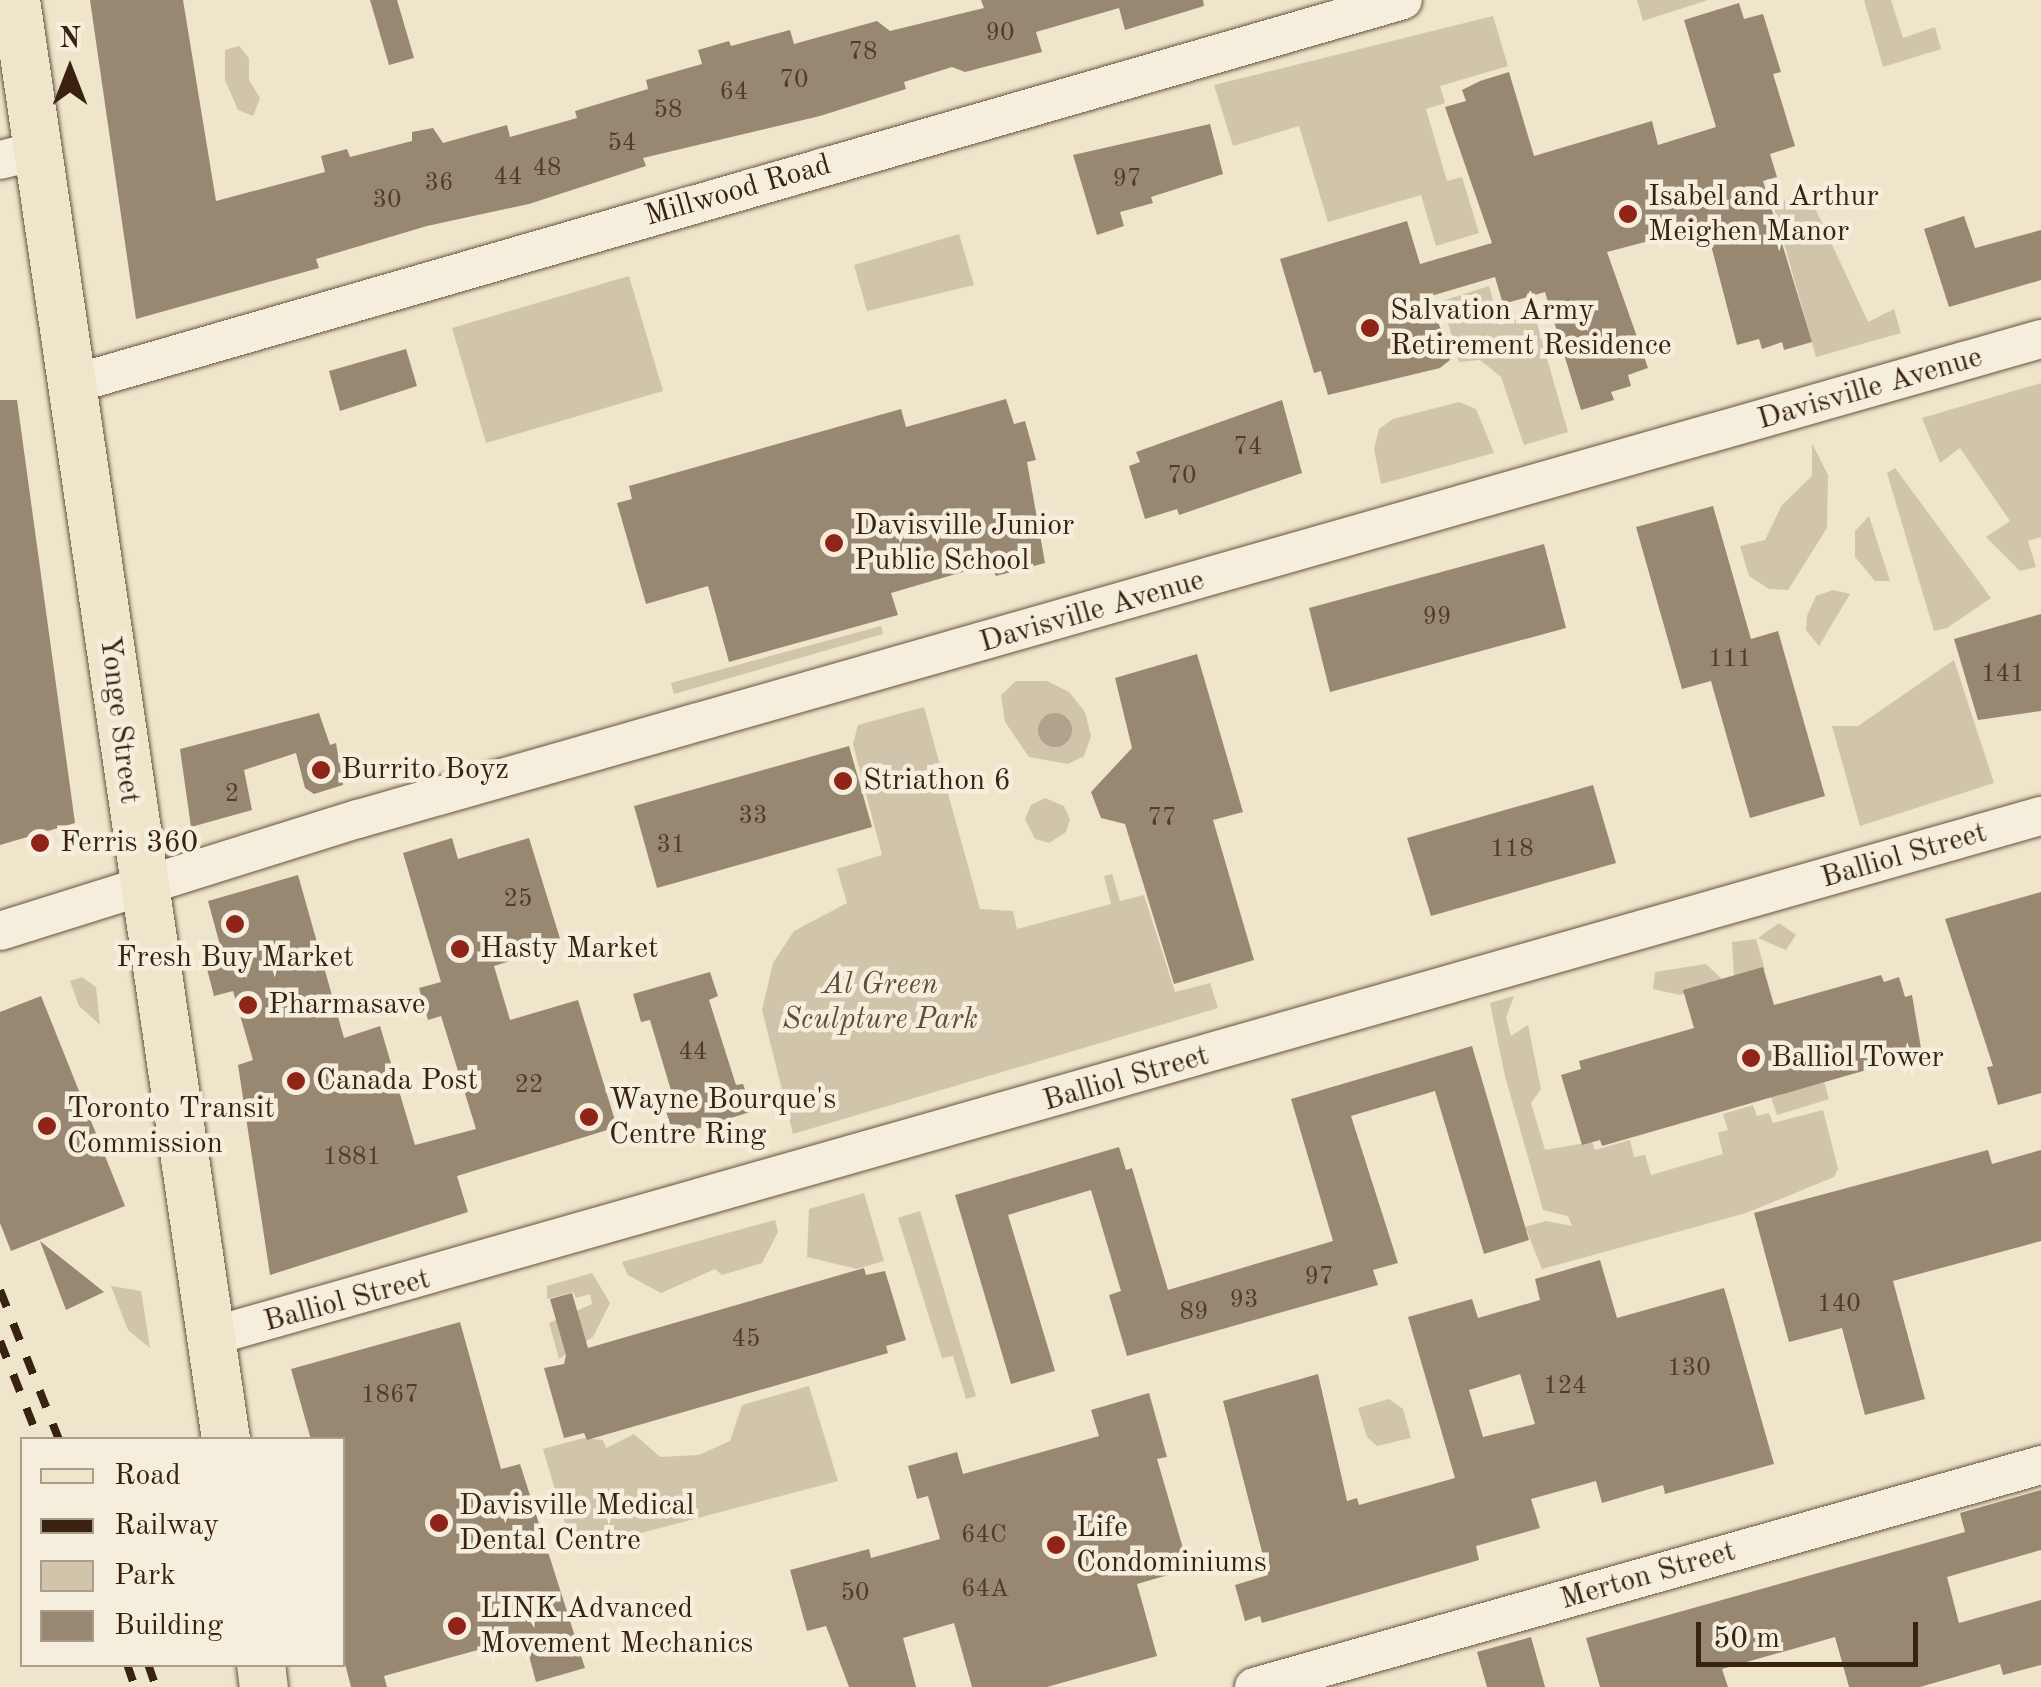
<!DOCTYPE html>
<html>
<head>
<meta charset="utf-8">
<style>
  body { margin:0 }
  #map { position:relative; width:2041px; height:1687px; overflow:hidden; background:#efe5cb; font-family:"Old Standard TT",serif }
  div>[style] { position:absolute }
  .green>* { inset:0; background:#d0c4ab }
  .water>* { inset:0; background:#b1a38b }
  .round { border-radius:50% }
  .building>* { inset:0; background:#988871 }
  .roads { filter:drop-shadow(0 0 2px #66543f) drop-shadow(0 0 2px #66543f) }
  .minor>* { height:38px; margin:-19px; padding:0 19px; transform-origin:19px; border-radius:19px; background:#f5eedd }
  .major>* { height:48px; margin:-24px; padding:0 24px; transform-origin:24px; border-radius:24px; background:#efe5cb }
  .rail>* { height:8px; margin-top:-4px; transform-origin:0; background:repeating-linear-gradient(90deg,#392310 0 18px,transparent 0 36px) }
  .dots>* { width:28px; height:28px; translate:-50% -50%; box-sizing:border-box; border:5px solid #f5eedd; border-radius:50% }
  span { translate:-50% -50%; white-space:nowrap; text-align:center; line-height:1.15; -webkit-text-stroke:9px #f5eedd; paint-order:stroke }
  .number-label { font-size:25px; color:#513c28 }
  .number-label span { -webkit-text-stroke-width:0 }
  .street-label { font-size:30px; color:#392310 }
  .poi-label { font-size:30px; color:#392310 }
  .left { translate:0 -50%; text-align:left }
  .park-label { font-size:30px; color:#5f4b37; font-style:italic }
  .legend { position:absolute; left:20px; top:1437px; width:325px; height:230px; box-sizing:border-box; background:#f5eedd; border:2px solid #aa9d8b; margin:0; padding:12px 18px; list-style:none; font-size:30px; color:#392310 }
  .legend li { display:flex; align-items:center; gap:20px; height:50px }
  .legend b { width:50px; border:2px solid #aa9d8b }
  .north { position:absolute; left:20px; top:20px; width:100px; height:100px; -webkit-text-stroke:8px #f5eedd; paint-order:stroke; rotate:0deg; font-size:28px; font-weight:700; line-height:40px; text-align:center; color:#392310 }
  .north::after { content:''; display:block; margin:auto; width:35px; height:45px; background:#392310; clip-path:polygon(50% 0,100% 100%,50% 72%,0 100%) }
  .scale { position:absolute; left:1696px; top:1622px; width:222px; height:45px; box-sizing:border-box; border:5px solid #392310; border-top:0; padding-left:12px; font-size:30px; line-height:35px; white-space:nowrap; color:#392310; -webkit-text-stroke:8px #f5eedd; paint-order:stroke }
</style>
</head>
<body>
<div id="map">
  <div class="green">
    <div style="clip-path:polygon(1637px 0,1708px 0,1643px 21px)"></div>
    <div style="clip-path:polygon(1864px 0,1891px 0,1903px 38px,1935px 27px,1941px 49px,1883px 67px)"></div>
    <div style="clip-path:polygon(1493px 16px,1508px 66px,1440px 86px,1445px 103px,1426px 109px,1447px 181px,1462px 177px,1479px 233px,1436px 246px,1421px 195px,1328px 222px,1299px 126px,1233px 146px,1214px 85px)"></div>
    <div style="clip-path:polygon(239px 46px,249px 58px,249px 80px,260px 98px,253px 116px,238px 110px,225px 80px,225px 50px)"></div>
    <div style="clip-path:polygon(1808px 193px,1868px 322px,1894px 309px,1901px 333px,1816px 357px,1773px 204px)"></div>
    <div style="clip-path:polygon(959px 234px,974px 285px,867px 311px,854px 265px)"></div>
    <div style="clip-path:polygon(629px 276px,663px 391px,486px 443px,452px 328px)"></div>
    <div style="clip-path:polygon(1489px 286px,1500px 325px,1534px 313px,1568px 432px,1524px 445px,1501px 377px,1480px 360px,1459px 362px,1442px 301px)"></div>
    <div style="clip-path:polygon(2041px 383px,2041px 537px,2028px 541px,2036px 567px,2020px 571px,1986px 537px,2010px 521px,1960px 448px,1940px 463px,1922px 418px)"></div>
    <div style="clip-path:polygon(1459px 402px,1476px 409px,1494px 453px,1381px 484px,1374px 449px,1379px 429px,1393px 419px)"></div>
    <div style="clip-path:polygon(1812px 443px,1828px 475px,1827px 528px,1788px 590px,1769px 589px,1749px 576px,1740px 546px,1765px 540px,1782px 505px,1812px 476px)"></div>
    <div style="clip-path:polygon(1895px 468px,1991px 598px,1947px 628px,1934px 631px,1887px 473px)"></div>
    <div style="clip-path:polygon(1869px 516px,1890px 581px,1875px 581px,1855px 557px,1855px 531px)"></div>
    <div style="clip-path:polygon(1833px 590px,1850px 594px,1819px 646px,1806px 630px,1807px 616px,1816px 596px)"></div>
    <div style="clip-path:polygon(881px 626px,883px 634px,674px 694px,671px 683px)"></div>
    <div style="clip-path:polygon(1954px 660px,1994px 783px,1860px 826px,1832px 726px,1858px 726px)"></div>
    <div style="clip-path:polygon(1016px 681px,1047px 681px,1069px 692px,1085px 712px,1091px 736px,1084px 756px,1068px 764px,1029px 757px,1005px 722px,1001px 695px)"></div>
    <div style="clip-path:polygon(924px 707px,980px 909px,1013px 911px,1017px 929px,1111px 904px,1104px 876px,1112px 874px,1120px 901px,1144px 895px,1175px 992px,1210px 983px,1218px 1008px,793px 1134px,762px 1010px,773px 963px,794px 931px,847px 903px,837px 869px,882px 855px,853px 744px,858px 725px)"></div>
    <div style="clip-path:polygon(1045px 798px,1064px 806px,1070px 819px,1066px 832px,1049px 843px,1035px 839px,1025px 819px,1031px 805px)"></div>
    <div style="clip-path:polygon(1779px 923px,1796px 935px,1786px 950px,1758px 938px)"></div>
    <div style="clip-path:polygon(1756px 939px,1765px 970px,1734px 979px,1732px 942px)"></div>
    <div style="clip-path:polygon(1706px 964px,1724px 981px,1680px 995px,1653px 989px,1655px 972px)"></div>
    <div style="clip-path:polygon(82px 977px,96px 987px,100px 1025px,79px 1006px,70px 981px)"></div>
    <div style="clip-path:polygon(1514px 996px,1506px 1018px,1511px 1036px,1528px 1025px,1541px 1089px,1531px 1103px,1545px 1150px,1592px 1142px,1595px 1150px,1630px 1140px,1634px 1157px,1645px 1155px,1651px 1175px,1723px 1154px,1718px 1133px,1728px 1130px,1723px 1114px,1753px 1105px,1757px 1116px,1769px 1113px,1773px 1123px,1823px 1110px,1838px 1169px,1834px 1177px,1746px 1213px,1542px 1269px,1525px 1227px,1546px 1221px,1572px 1226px,1568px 1216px,1543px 1210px,1505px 1076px,1490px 1003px)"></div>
    <div style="clip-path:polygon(1824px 1082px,1829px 1099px,1777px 1115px,1771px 1097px)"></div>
    <div style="clip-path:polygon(864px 1193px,884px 1261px,857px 1269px,807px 1257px,809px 1209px)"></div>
    <div style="clip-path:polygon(920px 1211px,976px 1396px,966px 1399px,953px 1356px,942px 1358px,898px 1218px)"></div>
    <div style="clip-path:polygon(775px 1220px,778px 1232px,762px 1263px,722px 1275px,715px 1269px,661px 1293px,628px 1275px,622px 1262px)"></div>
    <div style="clip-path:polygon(592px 1273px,610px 1303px,593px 1337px,559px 1359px,549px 1323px,592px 1304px,590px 1294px,576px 1298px,573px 1292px,547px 1299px,547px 1286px)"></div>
    <div style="clip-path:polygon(111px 1286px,141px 1291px,150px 1348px,128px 1330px)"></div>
    <div style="clip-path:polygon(809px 1386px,838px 1481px,573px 1551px,543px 1449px,584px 1438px,603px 1440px,606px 1448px,634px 1434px,660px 1457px,699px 1455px,730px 1441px,742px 1405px)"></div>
    <div style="clip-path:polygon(1389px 1399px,1403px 1409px,1411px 1438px,1377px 1446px,1367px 1437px,1358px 1408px)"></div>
  </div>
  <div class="water">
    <div class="round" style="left:1038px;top:713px;width:34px;height:34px"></div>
  </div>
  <div class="building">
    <div style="clip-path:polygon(90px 0,183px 0,216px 201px,325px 172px,321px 156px,347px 149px,350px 157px,412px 141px,412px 132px,433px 128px,443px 143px,507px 125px,510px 137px,577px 118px,575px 111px,648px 89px,646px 80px,702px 64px,698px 50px,729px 41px,731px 46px,790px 30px,794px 44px,877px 21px,890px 31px,984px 8px,981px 0,1203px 0,1204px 6px,1125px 30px,1119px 8px,1036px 32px,1042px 52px,965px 72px,952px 67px,904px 82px,906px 89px,820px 116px,643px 158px,646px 166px,529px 204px,427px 226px,316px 259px,319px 268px,136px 319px)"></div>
    <div style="clip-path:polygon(370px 0,397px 0,414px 58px,389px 65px)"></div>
    <div style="clip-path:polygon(1739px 3px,1744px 19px,1763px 14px,1781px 72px,1773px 74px,1795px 146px,1770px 154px,1777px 177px,1763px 181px,1812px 342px,1784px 350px,1782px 342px,1762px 349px,1759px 339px,1737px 345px,1706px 226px,1607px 252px,1648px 368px,1628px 375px,1631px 386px,1611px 392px,1614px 400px,1581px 410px,1545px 292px,1503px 304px,1495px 277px,1431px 296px,1450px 360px,1440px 368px,1328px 395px,1321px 371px,1314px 373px,1280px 259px,1407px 221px,1420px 264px,1492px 243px,1445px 107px,1466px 101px,1462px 90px,1480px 81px,1509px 72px,1534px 156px,1652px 121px,1658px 145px,1716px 127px,1684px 20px)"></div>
    <div style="clip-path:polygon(1210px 124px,1223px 174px,1151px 197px,1153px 203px,1120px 212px,1124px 226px,1097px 235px,1073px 155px)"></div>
    <div style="clip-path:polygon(1964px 216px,1975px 248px,2041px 230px,2041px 280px,1949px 307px,1924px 229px)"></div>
    <div style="clip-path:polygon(406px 349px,417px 386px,340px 411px,329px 371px)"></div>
    <div style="clip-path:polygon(1006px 399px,1014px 424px,1025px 421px,1036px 460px,1027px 462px,1045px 563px,996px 576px,990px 564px,891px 593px,898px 615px,729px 662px,708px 586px,646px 604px,617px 503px,632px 499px,629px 486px,901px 409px,906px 427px)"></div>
    <div style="clip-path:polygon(0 400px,17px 400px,75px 823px,0 845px)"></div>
    <div style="clip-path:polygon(1282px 400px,1302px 473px,1179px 515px,1177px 509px,1145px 519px,1129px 466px,1140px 462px,1136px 452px)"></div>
    <div style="clip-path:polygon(1713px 506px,1751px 639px,1778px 631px,1825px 796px,1750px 818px,1711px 681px,1682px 689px,1636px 527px)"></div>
    <div style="clip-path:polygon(1544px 544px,1566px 628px,1330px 692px,1309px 608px)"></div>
    <div style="clip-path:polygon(2041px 614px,2041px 711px,1978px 720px,1954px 639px)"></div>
    <div style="clip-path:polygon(1197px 654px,1243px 812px,1213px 820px,1254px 960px,1174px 984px,1125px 824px,1101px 818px,1091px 792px,1132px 748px,1115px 678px)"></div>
    <div style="clip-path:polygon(319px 713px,330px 745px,336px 743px,343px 785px,314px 794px,305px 788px,296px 753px,244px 770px,252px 810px,191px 827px,180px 749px)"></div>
    <div style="clip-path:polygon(849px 746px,872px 827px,657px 888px,634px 806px)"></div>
    <div style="clip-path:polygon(1593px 785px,1616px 863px,1431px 916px,1407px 838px)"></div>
    <div style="clip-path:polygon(452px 838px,458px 859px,529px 838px,562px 945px,494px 966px,510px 1020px,578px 1000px,617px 1127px,457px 1176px,468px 1212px,270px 1275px,238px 1065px,253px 1060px,233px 991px,214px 996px,206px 965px,224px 960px,208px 901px,298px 875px,344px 1038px,380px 1026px,415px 1145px,476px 1129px,441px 1016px,428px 1020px,419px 988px,441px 982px,403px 853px)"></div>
    <div style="clip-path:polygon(2041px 892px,2041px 1093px,1998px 1105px,1987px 1067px,1993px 1066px,1945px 919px)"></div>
    <div style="clip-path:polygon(1763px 967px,1774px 1005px,1881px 975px,1884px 982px,1899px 977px,1905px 997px,1912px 995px,1922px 1054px,1602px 1146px,1600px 1140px,1582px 1145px,1561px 1075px,1581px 1069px,1579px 1061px,1694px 1028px,1683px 990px)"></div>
    <div style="clip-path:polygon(710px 972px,718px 996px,709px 1000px,736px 1085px,743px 1084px,753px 1111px,674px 1136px,665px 1108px,675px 1104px,650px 1020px,641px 1022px,633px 994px)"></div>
    <div style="clip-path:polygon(41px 996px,125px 1206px,11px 1251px,0 1223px,0 1012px)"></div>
    <div style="clip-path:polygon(1472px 1046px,1529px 1240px,1484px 1254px,1435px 1091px,1351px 1116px,1398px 1263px,1373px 1270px,1378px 1285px,1127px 1356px,1109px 1295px,1121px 1291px,1091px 1190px,1008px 1215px,1055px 1371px,1011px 1384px,955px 1195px,1119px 1147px,1126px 1170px,1132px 1168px,1168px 1290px,1333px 1241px,1291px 1099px)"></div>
    <div style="clip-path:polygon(1988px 1150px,1992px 1164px,2041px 1150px,2041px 1241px,1893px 1281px,1925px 1399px,1865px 1415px,1842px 1328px,1789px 1342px,1754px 1213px)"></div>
    <div style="clip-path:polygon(40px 1241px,104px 1292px,66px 1310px)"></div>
    <div style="clip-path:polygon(evenodd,1600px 1260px,1617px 1318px,1724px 1288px,1774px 1464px,1665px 1494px,1663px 1485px,1602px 1503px,1596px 1481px,1531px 1499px,1540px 1528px,1476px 1546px,1479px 1560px,1262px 1623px,1260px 1616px,1245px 1621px,1235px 1585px,1268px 1575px,1223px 1401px,1318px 1374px,1347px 1501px,1357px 1498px,1359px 1505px,1455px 1478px,1408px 1317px,1472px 1299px,1478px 1318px,1540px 1300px,1535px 1279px,1600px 1260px,1520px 1374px,1535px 1424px,1483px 1437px,1469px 1390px,1520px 1374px)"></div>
    <div style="clip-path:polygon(864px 1268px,866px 1275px,885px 1271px,906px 1340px,886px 1346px,888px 1353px,587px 1440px,584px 1433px,564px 1438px,544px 1368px,564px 1364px,566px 1355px,550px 1299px,572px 1293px,588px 1348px)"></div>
    <div style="clip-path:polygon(460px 1322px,501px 1469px,520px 1464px,585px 1668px,536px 1682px,524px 1637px,384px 1676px,387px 1687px,351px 1687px,342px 1652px,342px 1440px,311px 1440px,291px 1369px)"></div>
    <div style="clip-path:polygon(1149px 1393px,1167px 1457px,1157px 1459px,1189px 1569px,1137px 1584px,1157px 1656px,1047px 1687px,972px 1687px,954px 1623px,903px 1638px,916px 1687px,849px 1687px,826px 1626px,807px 1631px,790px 1570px,869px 1549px,871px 1558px,940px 1539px,928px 1496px,917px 1499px,908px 1466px,957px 1452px,963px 1474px,1099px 1436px,1091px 1410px)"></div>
    <div style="clip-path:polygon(2041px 1490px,2041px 1550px,1947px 1577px,1959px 1623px,2041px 1600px,2041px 1665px,2003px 1675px,2000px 1664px,1920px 1687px,1849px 1687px,1835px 1637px,1722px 1669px,1728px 1687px,1600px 1687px,1586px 1638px,1965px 1532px,1960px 1513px)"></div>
    <div style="clip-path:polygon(1531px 1637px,1545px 1687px,1487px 1687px,1477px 1652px)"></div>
  </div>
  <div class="roads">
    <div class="minor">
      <div style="left:0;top:160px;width:38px;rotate:-14deg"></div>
      <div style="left:73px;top:384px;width:1384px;rotate:-16.1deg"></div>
      <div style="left:0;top:931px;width:375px;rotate:-17.4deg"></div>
      <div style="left:358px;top:819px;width:1750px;rotate:-15.92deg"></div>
      <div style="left:209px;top:1337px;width:1905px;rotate:-15.88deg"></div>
      <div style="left:1254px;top:1687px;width:818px;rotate:-15.75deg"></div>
    </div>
    <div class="major">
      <div style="left:16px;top:0;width:1455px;rotate:81.7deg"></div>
      <div style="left:261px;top:1664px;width:23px;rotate:83deg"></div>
    </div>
  </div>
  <div class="rail">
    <div style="left:0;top:1290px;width:161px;rotate:68.5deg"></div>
    <div style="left:0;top:1341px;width:106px;rotate:68.5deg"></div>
    <div style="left:127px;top:1664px;width:24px;rotate:71deg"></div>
    <div style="left:148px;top:1664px;width:24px;rotate:71deg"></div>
  </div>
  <div class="dots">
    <div style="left:1628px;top:214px;background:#8f2418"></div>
    <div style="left:1370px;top:328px;background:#8f2418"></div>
    <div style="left:834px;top:543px;background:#8f2418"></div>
    <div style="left:321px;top:770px;background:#8f2418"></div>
    <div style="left:843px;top:781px;background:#8f2418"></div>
    <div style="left:40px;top:843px;background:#8f2418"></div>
    <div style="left:235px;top:924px;background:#8f2418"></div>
    <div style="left:460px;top:949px;background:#8f2418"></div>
    <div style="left:248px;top:1005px;background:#8f2418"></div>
    <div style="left:1751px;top:1058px;background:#8f2418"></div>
    <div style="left:296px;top:1081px;background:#8f2418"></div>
    <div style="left:589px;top:1117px;background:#8f2418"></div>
    <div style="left:47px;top:1126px;background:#8f2418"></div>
    <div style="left:439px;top:1523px;background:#8f2418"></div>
    <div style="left:1056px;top:1545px;background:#8f2418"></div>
    <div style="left:457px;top:1626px;background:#8f2418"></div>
  </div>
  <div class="number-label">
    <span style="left:1000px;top:34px">90</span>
    <span style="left:863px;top:53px">78</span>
    <span style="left:794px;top:81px">70</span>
    <span style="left:734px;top:93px">64</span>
    <span style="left:668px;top:111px">58</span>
    <span style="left:622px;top:144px">54</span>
    <span style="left:547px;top:169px">48</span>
    <span style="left:508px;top:178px">44</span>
    <span style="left:1127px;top:180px">97</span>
    <span style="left:439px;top:184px">36</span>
    <span style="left:387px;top:201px">30</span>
    <span style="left:1248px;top:448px">74</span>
    <span style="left:1182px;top:477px">70</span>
    <span style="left:1437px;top:618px">99</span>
    <span style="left:1730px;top:660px">111</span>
    <span style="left:2003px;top:675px">141</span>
    <span style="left:232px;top:795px">2</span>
    <span style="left:753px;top:817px">33</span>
    <span style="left:1162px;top:819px">77</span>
    <span style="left:671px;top:846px">31</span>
    <span style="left:1512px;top:850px">118</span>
    <span style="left:518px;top:900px">25</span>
    <span style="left:693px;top:1053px">44</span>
    <span style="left:529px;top:1086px">22</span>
    <span style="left:352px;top:1158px">1881</span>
    <span style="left:1319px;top:1278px">97</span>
    <span style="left:1244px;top:1301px">93</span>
    <span style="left:1839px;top:1305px">140</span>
    <span style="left:1194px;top:1313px">89</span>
    <span style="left:746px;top:1340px">45</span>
    <span style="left:1689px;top:1369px">130</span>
    <span style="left:1565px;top:1387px">124</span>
    <span style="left:390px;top:1396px">1867</span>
    <span style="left:984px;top:1536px">64C</span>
    <span style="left:985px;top:1590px">64A</span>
    <span style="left:855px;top:1594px">50</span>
  </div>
  <div class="street-label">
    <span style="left:738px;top:191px;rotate:-16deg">Millwood Road</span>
    <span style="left:1870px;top:389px;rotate:-16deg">Davisville Avenue</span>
    <span style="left:1092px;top:612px;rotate:-16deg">Davisville Avenue</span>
    <span style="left:119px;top:720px;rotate:83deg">Yonge Street</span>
    <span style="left:1904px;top:856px;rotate:-16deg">Balliol Street</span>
    <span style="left:1126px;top:1079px;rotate:-16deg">Balliol Street</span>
    <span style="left:347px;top:1301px;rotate:-15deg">Balliol Street</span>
    <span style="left:1648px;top:1576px;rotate:-16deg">Merton Street</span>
  </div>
  <div class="poi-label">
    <span class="left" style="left:1648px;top:214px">Isabel and Arthur<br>Meighen Manor</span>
    <span class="left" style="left:1390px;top:328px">Salvation Army<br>Retirement Residence</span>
    <span class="left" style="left:854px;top:543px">Davisville Junior<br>Public School</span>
    <span class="left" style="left:341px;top:770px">Burrito Boyz</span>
    <span class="left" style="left:863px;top:781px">Striathon 6</span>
    <span class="left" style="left:60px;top:843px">Ferris 360</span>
    <span class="left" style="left:480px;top:949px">Hasty Market</span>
    <span style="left:235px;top:958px">Fresh Buy Market</span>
    <span class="left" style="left:268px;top:1005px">Pharmasave</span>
    <span class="left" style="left:1771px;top:1058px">Balliol Tower</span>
    <span class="left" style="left:316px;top:1081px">Canada Post</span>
    <span class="left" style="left:609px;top:1117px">Wayne Bourque's<br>Centre Ring</span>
    <span class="left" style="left:67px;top:1126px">Toronto Transit<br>Commission</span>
    <span class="left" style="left:459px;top:1523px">Davisville Medical<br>Dental Centre</span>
    <span class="left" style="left:1076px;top:1545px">Life<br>Condominiums</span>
    <span class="left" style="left:480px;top:1626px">LINK Advanced<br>Movement Mechanics</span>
  </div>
  <div class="park-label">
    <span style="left:880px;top:1002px">Al Green<br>Sculpture Park</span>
  </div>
  <ul class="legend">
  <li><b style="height:12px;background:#efe5cb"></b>Road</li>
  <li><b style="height:12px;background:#392310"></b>Railway</li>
  <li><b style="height:28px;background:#d0c4ab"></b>Park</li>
  <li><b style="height:28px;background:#988871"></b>Building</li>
  </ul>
  <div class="north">N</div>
  <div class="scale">50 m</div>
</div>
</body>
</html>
